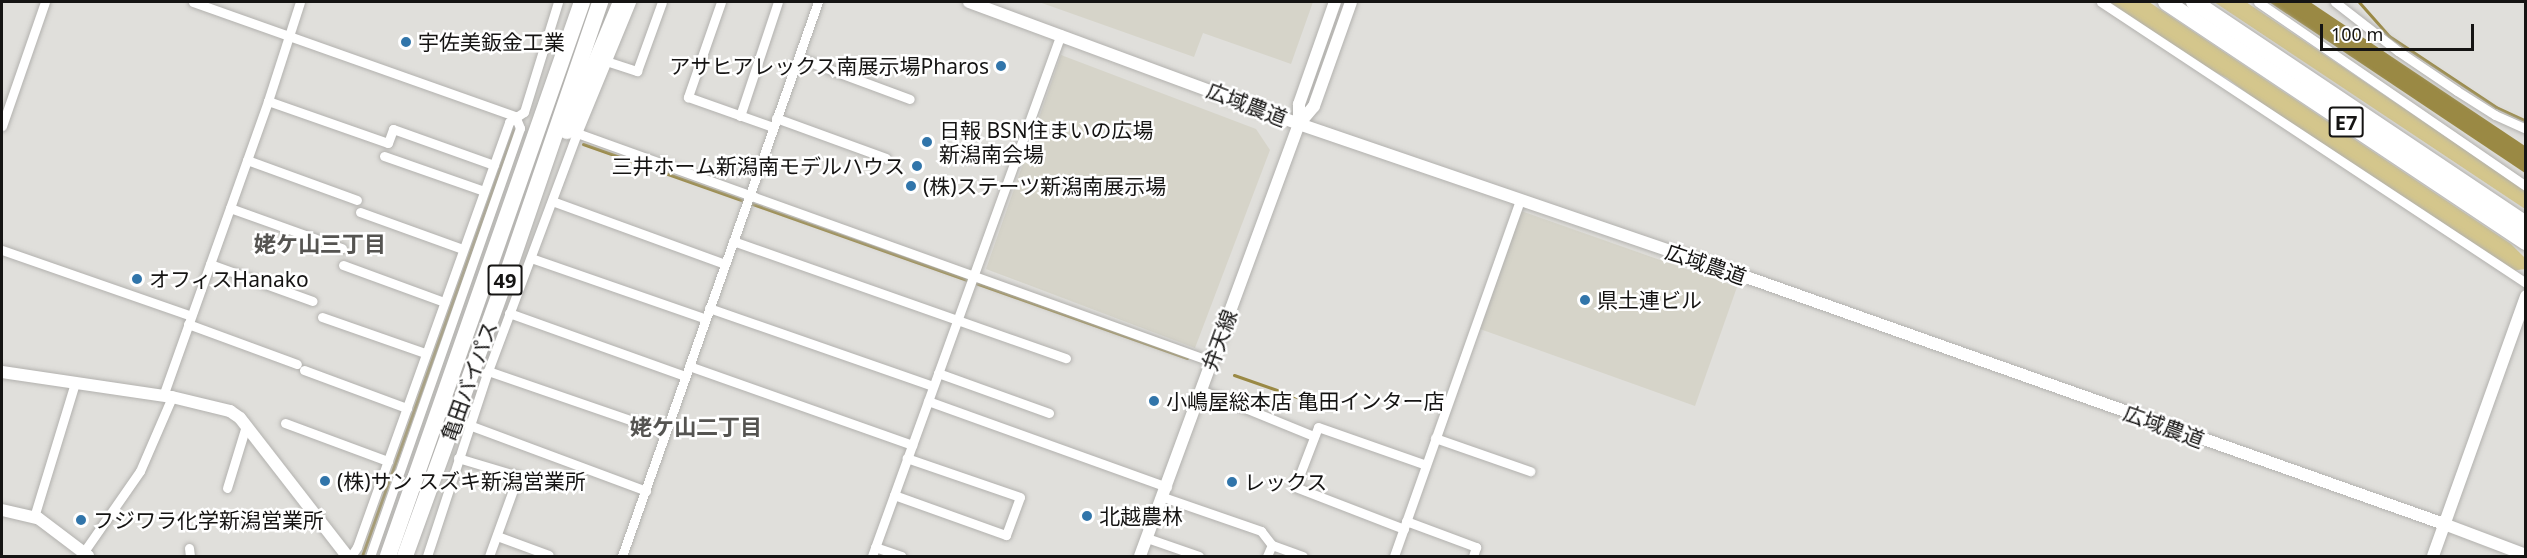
<!DOCTYPE html>
<html>
<head>
<meta charset="utf-8">
<style>
  body { margin:0 }
  #map { position:relative; width:2527px; height:558px; overflow:hidden; background:#e0dfdb; font-family:"Noto Sans","Noto Sans JP",sans-serif }
  div>[style] { position:absolute }
  .built>* { inset:0; background:#d6d4c9 }
  .green>* { inset:0; background:#d4c68c }
  .water>* { inset:0; background:#9a8944 }
  .stream>* { height:3px; margin:-1.5px; padding:0 1.5px; transform-origin:1.5px; border-radius:1.5px; background:#9a8944 }
  .roads { filter:drop-shadow(0 0 2px #b2b1ae) drop-shadow(0 0 2px #b2b1ae) }
  .street>* { height:9px; margin:-4.5px; padding:0 4.5px; transform-origin:4.5px; border-radius:4.5px; background:#fff }
  .secondary>* { height:12px; margin:-6px; padding:0 6px; transform-origin:6px; border-radius:6px; background:#fff }
  .highway>* { height:16px; margin:-8px; padding:0 8px; transform-origin:8px; border-radius:8px; background:#fff }
  .dots>* { width:16px; height:16px; translate:-50% -50%; box-sizing:border-box; border:3px solid #fff; border-radius:50% }
  span { translate:-50% -50%; white-space:nowrap; text-align:center; line-height:1.15; -webkit-text-stroke:5px #fff; paint-order:stroke }
  .shield-label span { padding:2px 4px; background:#fff; border:2px solid; border-radius:4px; -webkit-text-stroke-width:0 }
  .shield-label { font-size:20px; color:#151413; font-weight:700 }
  .poi-label { font-size:21px; color:#151413 }
  .left { translate:0 -50%; text-align:left }
  .right { translate:-100% -50%; text-align:right }
  .street-label { font-size:21px; color:#151413 }
  .neighbourhood-label { font-size:22px; color:#555451; font-weight:700 }
  .frame { position:absolute; inset:0; border:3px solid #151413; pointer-events:none }
  .scale { position:absolute; left:2320px; top:24px; width:154px; height:27px; box-sizing:border-box; border:3px solid #151413; border-top:0; padding-left:8px; font-size:18px; line-height:21px; white-space:nowrap; color:#151413; -webkit-text-stroke:4px #fff; paint-order:stroke }
</style>
</head>
<body>
<div id="map">
  <div class="built">
    <div style="clip-path:polygon(1039px 2px,1313px 2px,1291px 64px,1203px 33px,1194px 57px)"></div>
    <div style="clip-path:polygon(1061px 55px,1256px 129px,1270px 150px,1195px 348px,986px 269px)"></div>
    <div style="clip-path:polygon(1521px 211px,1737px 287px,1695px 406px,1480px 329px)"></div>
  </div>
  <div class="green">
    <div style="clip-path:polygon(2106px 2px,2149px 2px,2511px 244px,2525px 258px,2525px 269px,2511px 271px,2256px 100px,2227px 78px,2197px 63px)"></div>
    <div style="clip-path:polygon(2214px 2px,2246px 2px,2525px 190px,2525px 209px)"></div>
  </div>
  <div class="water">
    <div style="clip-path:polygon(2269px 2px,2310px 2px,2525px 146px,2525px 173px)"></div>
  </div>
  <div class="stream">
    <div style="left:2359px;top:2px;width:45px;rotate:48.6deg"></div>
    <div style="left:2389px;top:36px;width:128px;rotate:33.6deg"></div>
    <div style="left:2496px;top:107px;width:33px;rotate:25deg"></div>
    <div style="left:583px;top:144px;width:641px;rotate:19.51deg"></div>
    <div style="left:1234px;top:375px;width:88px;rotate:19.3deg"></div>
    <div style="left:362px;top:556px;width:453px;rotate:-70.4deg"></div>
  </div>
  <div class="roads">
    <div class="street">
      <div style="left:193px;top:2px;width:342px;rotate:19.5deg"></div>
      <div style="left:515px;top:116px;width:13px;rotate:67deg"></div>
      <div style="left:520px;top:128px;width:454px;rotate:109.3deg"></div>
      <div style="left:721px;top:2px;width:101px;rotate:109.2deg"></div>
      <div style="left:688px;top:97px;width:90px;rotate:19.4deg"></div>
      <div style="left:2101px;top:2px;width:509px;rotate:33.47deg"></div>
      <div style="left:2258px;top:2px;width:325px;rotate:34.5deg"></div>
      <div style="left:2335px;top:2px;width:80px;rotate:37.9deg"></div>
      <div style="left:2398px;top:51px;width:71px;rotate:34.1deg"></div>
      <div style="left:2457px;top:91px;width:45px;rotate:32.3deg"></div>
      <div style="left:2495px;top:115px;width:34px;rotate:24deg"></div>
      <div style="left:799px;top:58px;width:118px;rotate:20.3deg"></div>
      <div style="left:606px;top:61px;width:33px;rotate:18deg"></div>
      <div style="left:637px;top:71px;width:73px;rotate:-70.1deg"></div>
      <div style="left:268px;top:101px;width:127px;rotate:19.3deg"></div>
      <div style="left:388px;top:143px;width:15px;rotate:-70deg"></div>
      <div style="left:393px;top:129px;width:107px;rotate:19.6deg"></div>
      <div style="left:740px;top:116px;width:120px;rotate:-71.6deg"></div>
      <div style="left:776px;top:118px;width:117px;rotate:20deg"></div>
      <div style="left:2px;top:126px;width:131px;rotate:-70.9deg"></div>
      <div style="left:577px;top:133px;width:673px;rotate:19.81deg"></div>
      <div style="left:384px;top:156px;width:106px;rotate:19.3deg"></div>
      <div style="left:247px;top:160px;width:117px;rotate:20deg"></div>
      <div style="left:552px;top:201px;width:184px;rotate:20deg"></div>
      <div style="left:230px;top:208px;width:119px;rotate:19.7deg"></div>
      <div style="left:360px;top:212px;width:109px;rotate:19.8deg"></div>
      <div style="left:733px;top:241px;width:353px;rotate:19.4deg"></div>
      <div style="left:2px;top:250px;width:200px;rotate:19.2deg"></div>
      <div style="left:531px;top:258px;width:185px;rotate:19.2deg"></div>
      <div style="left:210px;top:264px;width:109px;rotate:19.8deg"></div>
      <div style="left:343px;top:265px;width:108px;rotate:20.1deg"></div>
      <div style="left:709px;top:308px;width:237px;rotate:19.2deg"></div>
      <div style="left:509px;top:313px;width:187px;rotate:19.7deg"></div>
      <div style="left:322px;top:317px;width:109px;rotate:19.3deg"></div>
      <div style="left:188px;top:324px;width:116px;rotate:20.2deg"></div>
      <div style="left:689px;top:366px;width:237px;rotate:19.5deg"></div>
      <div style="left:304px;top:370px;width:110px;rotate:20.3deg"></div>
      <div style="left:488px;top:371px;width:187px;rotate:19deg"></div>
      <div style="left:938px;top:373px;width:118px;rotate:19.8deg"></div>
      <div style="left:1201px;top:390px;width:122px;rotate:22.2deg"></div>
      <div style="left:163px;top:396px;width:313px;rotate:-70.4deg"></div>
      <div style="left:268px;top:101px;width:104px;rotate:-72.1deg"></div>
      <div style="left:928px;top:401px;width:254px;rotate:19.8deg"></div>
      <div style="left:285px;top:423px;width:110px;rotate:20.3deg"></div>
      <div style="left:469px;top:425px;width:189px;rotate:20.4deg"></div>
      <div style="left:1435px;top:438px;width:101px;rotate:19.2deg"></div>
      <div style="left:458px;top:458px;width:63px;rotate:16.7deg"></div>
      <div style="left:518px;top:476px;width:85px;rotate:109.9deg"></div>
      <div style="left:227px;top:488px;width:65px;rotate:-73deg"></div>
      <div style="left:894px;top:495px;width:119px;rotate:19.7deg"></div>
      <div style="left:1006px;top:535px;width:40px;rotate:-69.8deg"></div>
      <div style="left:1020px;top:497px;width:120px;rotate:-161deg"></div>
      <div style="left:1163px;top:497px;width:104px;rotate:19.1deg"></div>
      <div style="left:1261px;top:531px;width:18px;rotate:52deg"></div>
      <div style="left:34px;top:517px;width:140px;rotate:-73deg"></div>
      <div style="left:1406px;top:521px;width:75px;rotate:20.4deg"></div>
      <div style="left:1476px;top:547px;width:9px;rotate:108deg"></div>
      <div style="left:1404px;top:529px;width:117px;rotate:-158.9deg"></div>
      <div style="left:1295px;top:487px;width:64px;rotate:-69deg"></div>
      <div style="left:1318px;top:427px;width:114px;rotate:19.4deg"></div>
      <div style="left:497px;top:536px;width:55px;rotate:20.1deg"></div>
      <div style="left:1147px;top:538px;width:55px;rotate:19.1deg"></div>
      <div style="left:875px;top:547px;width:28px;rotate:19deg"></div>
      <div style="left:189px;top:548px;width:8px;rotate:83deg"></div>
      <div style="left:83px;top:553px;width:100px;rotate:-55.2deg"></div>
      <div style="left:140px;top:471px;width:81px;rotate:-66.6deg"></div>
      <div style="left:351px;top:556px;width:11px;rotate:-56deg"></div>
      <div style="left:357px;top:547px;width:451px;rotate:-70.3deg"></div>
      <div style="left:509px;top:122px;width:18px;rotate:-34deg"></div>
      <div style="left:524px;top:112px;width:115px;rotate:-72.8deg"></div>
      <div style="left:427px;top:556px;width:195px;rotate:-71.8deg"></div>
      <div style="left:488px;top:371px;width:254px;rotate:-69.5deg"></div>
      <div style="left:577px;top:133px;width:142px;rotate:-67.6deg"></div>
      <div style="left:622px;top:556px;width:588px;rotate:-70.52deg"></div>
      <div style="left:872px;top:556px;width:555px;rotate:-70.1deg"></div>
      <div style="left:1267px;top:556px;width:12px;rotate:-66deg"></div>
      <div style="left:1272px;top:545px;width:33px;rotate:20deg"></div>
      <div style="left:1394px;top:556px;width:378px;rotate:-70.5deg"></div>
    </div>
    <div class="secondary">
      <div style="left:969px;top:2px;width:352px;rotate:20.3deg"></div>
      <div style="left:1299px;top:124px;width:476px;rotate:18.9deg"></div>
      <div style="left:1749px;top:278px;width:737px;rotate:19.49deg"></div>
      <div style="left:2444px;top:524px;width:88px;rotate:20.7deg"></div>
      <div style="left:1299px;top:124px;width:23px;rotate:-50deg"></div>
      <div style="left:1314px;top:106px;width:110px;rotate:-70.4deg"></div>
      <div style="left:2px;top:372px;width:172px;rotate:8.4deg"></div>
      <div style="left:172px;top:397px;width:60px;rotate:13.6deg"></div>
      <div style="left:230px;top:411px;width:12px;rotate:35deg"></div>
      <div style="left:240px;top:418px;width:175px;rotate:52.2deg"></div>
      <div style="left:2px;top:510px;width:37px;rotate:13deg"></div>
      <div style="left:38px;top:518px;width:63px;rotate:37.2deg"></div>
      <div style="left:1140px;top:556px;width:460px;rotate:-69.8deg"></div>
      <div style="left:1299px;top:124px;width:20px;rotate:-90deg"></div>
      <div style="left:1299px;top:104px;width:108px;rotate:-70.6deg"></div>
      <div style="left:2433px;top:556px;width:276px;rotate:-70.3deg"></div>
    </div>
    <div class="highway">
      <div style="left:2166px;top:2px;width:433px;rotate:33.7deg"></div>
      <div style="left:2194px;top:2px;width:399px;rotate:33.8deg"></div>
      <div style="left:567px;top:131px;width:140px;rotate:-67.3deg"></div>
      <div style="left:388px;top:556px;width:587px;rotate:-70.7deg"></div>
      <div style="left:405px;top:556px;width:290px;rotate:-70.1deg"></div>
      <div style="left:504px;top:283px;width:297px;rotate:-71.1deg"></div>
    </div>
  </div>
  <div class="dots">
    <div style="left:406px;top:42px;background:#3175aa"></div>
    <div style="left:1001px;top:66px;background:#3175aa"></div>
    <div style="left:927px;top:142px;background:#3175aa"></div>
    <div style="left:917px;top:166px;background:#3175aa"></div>
    <div style="left:911px;top:186px;background:#3175aa"></div>
    <div style="left:137px;top:279px;background:#3175aa"></div>
    <div style="left:1585px;top:300px;background:#3175aa"></div>
    <div style="left:1154px;top:401px;background:#3175aa"></div>
    <div style="left:325px;top:481px;background:#3175aa"></div>
    <div style="left:1232px;top:482px;background:#3175aa"></div>
    <div style="left:1087px;top:516px;background:#3175aa"></div>
    <div style="left:81px;top:520px;background:#3175aa"></div>
  </div>
  <div class="shield-label">
    <span style="left:2346px;top:122px">E7</span>
    <span style="left:505px;top:280px">49</span>
  </div>
  <div class="poi-label">
    <span class="left" style="left:418px;top:42px">宇佐美鈑金工業</span>
    <span class="right" style="left:989px;top:66px">アサヒアレックス南展示場Pharos</span>
    <span class="left" style="left:939px;top:142px">日報 BSN住まいの広場<br>新潟南会場</span>
    <span class="right" style="left:905px;top:166px">三井ホーム新潟南モデルハウス</span>
    <span class="left" style="left:923px;top:186px">(株)ステーツ新潟南展示場</span>
    <span class="left" style="left:149px;top:279px">オフィスHanako</span>
    <span class="left" style="left:1597px;top:300px">県土連ビル</span>
    <span class="left" style="left:1166px;top:401px">小嶋屋総本店 亀田インター店</span>
    <span class="left" style="left:337px;top:481px">(株)サン スズキ新潟営業所</span>
    <span class="left" style="left:1244px;top:482px">レックス</span>
    <span class="left" style="left:1099px;top:516px">北越農林</span>
    <span class="left" style="left:93px;top:520px">フジワラ化学新潟営業所</span>
  </div>
  <div class="street-label">
    <span style="left:1247px;top:104px;rotate:21deg">広域農道</span>
    <span style="left:1706px;top:264px;rotate:19deg">広域農道</span>
    <span style="left:1219px;top:340px;rotate:-70deg">弁天線</span>
    <span style="left:469px;top:381px;rotate:-70deg">亀田バイパス</span>
    <span style="left:2164px;top:426px;rotate:20deg">広域農道</span>
  </div>
  <div class="neighbourhood-label">
    <span style="left:320px;top:244px">姥ケ山三丁目</span>
    <span style="left:696px;top:427px">姥ケ山二丁目</span>
  </div>
  <div class="frame"></div>
  <div class="scale">100 m</div>
</div>
</body>
</html>
